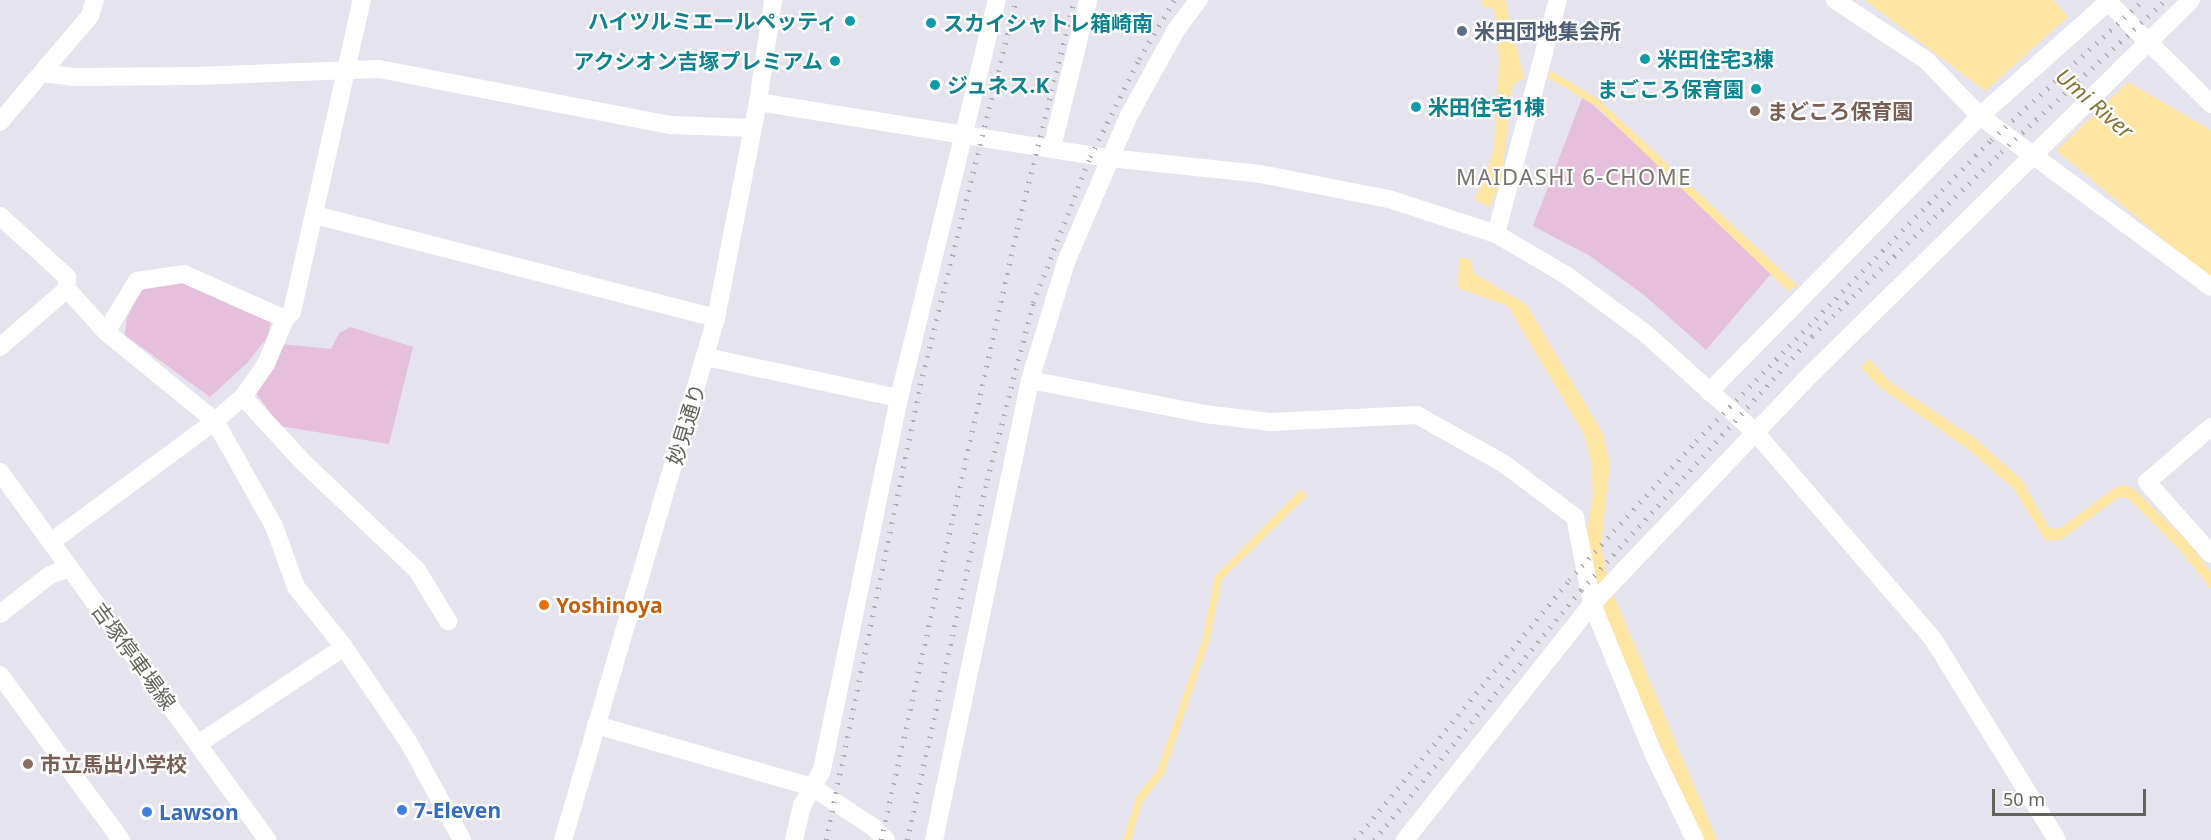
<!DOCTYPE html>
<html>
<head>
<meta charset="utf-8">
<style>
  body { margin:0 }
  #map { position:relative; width:2211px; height:840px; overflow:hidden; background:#e4e3ee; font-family:"Noto Sans","Noto Sans JP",sans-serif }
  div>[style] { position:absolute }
  .green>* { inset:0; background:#e6bfdb }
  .water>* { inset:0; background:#ffe5a2 }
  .pier>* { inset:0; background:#e4e3ee }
  .street>* { height:18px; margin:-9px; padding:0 9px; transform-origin:9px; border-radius:9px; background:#fff }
  .secondary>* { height:18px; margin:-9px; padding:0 9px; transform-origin:9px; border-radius:9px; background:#fff }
  .rail>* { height:4.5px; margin-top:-2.25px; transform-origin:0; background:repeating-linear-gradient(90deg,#b0afae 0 1.5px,transparent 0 9.5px) }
  .dots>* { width:16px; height:16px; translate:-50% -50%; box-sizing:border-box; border:3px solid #fff; border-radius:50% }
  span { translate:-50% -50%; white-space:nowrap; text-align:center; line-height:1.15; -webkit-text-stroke:4.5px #fff; paint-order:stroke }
  .culture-label { font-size:21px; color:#0d838f; font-weight:700 }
  .right { translate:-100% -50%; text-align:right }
  .left { translate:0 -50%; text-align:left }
  .service-label { font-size:21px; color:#4e5e75; font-weight:700 }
  .education-label { font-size:21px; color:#785e54; font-weight:700 }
  .street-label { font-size:21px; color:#64635b }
  .food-label { font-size:21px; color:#c56008; font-weight:700 }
  .shop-label { font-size:21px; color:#366cbe; font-weight:700 }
  .water-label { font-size:22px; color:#857432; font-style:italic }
  .neighbourhood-label { font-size:22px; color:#76746c; letter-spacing:1.5px }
  .scale { position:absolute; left:1992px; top:789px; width:154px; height:27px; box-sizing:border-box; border:3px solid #64635b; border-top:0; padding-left:8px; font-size:18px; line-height:21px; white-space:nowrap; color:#64635b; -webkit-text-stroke:4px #fff; paint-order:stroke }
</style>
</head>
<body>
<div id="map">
  <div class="green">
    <div style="clip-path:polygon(1583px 96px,1775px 269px,1706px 350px,1644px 295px,1590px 256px,1533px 226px)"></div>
    <div style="clip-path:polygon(183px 279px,272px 319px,267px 338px,247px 363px,210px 397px,125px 335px,127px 318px,141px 286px)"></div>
    <div style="clip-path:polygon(351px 327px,413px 347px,389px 444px,280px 426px,256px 393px,280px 344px,331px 349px,339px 333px)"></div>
  </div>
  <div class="water">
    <div style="clip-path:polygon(1481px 0,1505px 0,1524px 79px,1513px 84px,1501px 181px,1489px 207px,1474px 199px,1486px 177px,1494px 147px,1499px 61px,1494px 8px,1484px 8px)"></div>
    <div style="clip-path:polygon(1865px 0,2053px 0,2128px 82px,2211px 130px,2211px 279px,1985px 91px)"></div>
    <div style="clip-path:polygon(1550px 70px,1598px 99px,1797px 285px,1789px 292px,1596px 106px,1548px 78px)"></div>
    <div style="clip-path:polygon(1459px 257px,1472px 260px,1473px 273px,1526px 304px,1602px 432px,1610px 463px,1601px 546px,1608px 582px,1717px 840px,1703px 840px,1605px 622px,1581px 539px,1588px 525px,1593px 494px,1591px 460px,1584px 434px,1508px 306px,1458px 288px)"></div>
    <div style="clip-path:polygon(1869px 359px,1889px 381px,1976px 439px,2022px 480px,2049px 528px,2059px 529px,2116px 487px,2126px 485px,2135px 490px,2188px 542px,2211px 572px,2211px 589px,2180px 550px,2128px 498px,2119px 497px,2061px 540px,2046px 541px,2014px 489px,1968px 449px,1881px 388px,1861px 368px)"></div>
    <div style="clip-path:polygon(1301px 489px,1307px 496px,1222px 579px,1209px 641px,1164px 774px,1142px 802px,1131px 840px,1123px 840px,1137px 795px,1157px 771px,1202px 641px,1215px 576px)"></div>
  </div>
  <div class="pier">
    <div style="clip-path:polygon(2070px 15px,2128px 82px,2055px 152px,1985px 91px)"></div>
  </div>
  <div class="street">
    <div style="left:1835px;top:0;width:110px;rotate:33.5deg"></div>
    <div style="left:1927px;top:61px;width:76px;rotate:46.1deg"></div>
    <div style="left:1980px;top:116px;width:287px;rotate:36.5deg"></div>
    <div style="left:2106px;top:0;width:148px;rotate:44.7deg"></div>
    <div style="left:42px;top:73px;width:34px;rotate:7deg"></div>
    <div style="left:76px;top:77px;width:122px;rotate:-0.5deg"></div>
    <div style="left:198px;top:76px;width:181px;rotate:-2.2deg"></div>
    <div style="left:379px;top:69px;width:297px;rotate:10.9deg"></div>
    <div style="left:671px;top:125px;width:82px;rotate:2.1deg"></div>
    <div style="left:0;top:122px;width:139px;rotate:-49.7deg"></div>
    <div style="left:90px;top:16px;width:17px;rotate:-73deg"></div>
    <div style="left:1052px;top:148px;width:152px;rotate:-76.3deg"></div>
    <div style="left:315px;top:215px;width:414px;rotate:14.4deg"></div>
    <div style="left:0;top:216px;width:91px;rotate:42.3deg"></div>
    <div style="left:67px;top:277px;width:12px;rotate:90deg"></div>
    <div style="left:67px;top:289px;width:58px;rotate:47.8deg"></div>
    <div style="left:106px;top:332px;width:141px;rotate:39.2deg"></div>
    <div style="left:215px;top:421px;width:120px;rotate:60.7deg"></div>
    <div style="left:274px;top:526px;width:65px;rotate:70.2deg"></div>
    <div style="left:296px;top:587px;width:77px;rotate:51.3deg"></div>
    <div style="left:344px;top:647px;width:175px;rotate:146.4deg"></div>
    <div style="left:1496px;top:234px;width:242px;rotate:-75.2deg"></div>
    <div style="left:106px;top:332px;width:60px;rotate:-58.7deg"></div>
    <div style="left:137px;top:281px;width:48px;rotate:-8.5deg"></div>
    <div style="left:184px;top:274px;width:111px;rotate:24deg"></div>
    <div style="left:0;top:347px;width:89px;rotate:-40.9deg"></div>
    <div style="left:706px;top:357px;width:197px;rotate:12deg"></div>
    <div style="left:1030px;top:380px;width:178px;rotate:11deg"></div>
    <div style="left:1205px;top:414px;width:64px;rotate:7.1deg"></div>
    <div style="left:1269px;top:422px;width:148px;rotate:-2.7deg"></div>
    <div style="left:1417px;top:415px;width:98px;rotate:29.2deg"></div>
    <div style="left:1503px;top:463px;width:90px;rotate:36.9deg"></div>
    <div style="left:1575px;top:517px;width:89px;rotate:78.9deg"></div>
    <div style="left:1592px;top:604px;width:163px;rotate:67.7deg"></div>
    <div style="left:1654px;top:755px;width:94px;rotate:64.2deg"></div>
    <div style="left:1709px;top:392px;width:387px;rotate:-45.5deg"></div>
    <div style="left:1980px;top:116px;width:174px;rotate:-41.7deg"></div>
    <div style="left:243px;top:397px;width:88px;rotate:47.3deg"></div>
    <div style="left:303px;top:462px;width:157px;rotate:43.5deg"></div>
    <div style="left:417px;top:570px;width:60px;rotate:58.7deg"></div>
    <div style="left:2211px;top:427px;width:84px;rotate:139.3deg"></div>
    <div style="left:2147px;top:482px;width:96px;rotate:48.4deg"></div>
    <div style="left:1755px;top:432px;width:273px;rotate:49.3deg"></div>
    <div style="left:1933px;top:639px;width:236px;rotate:58.3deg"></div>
    <div style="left:51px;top:542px;width:204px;rotate:-36.4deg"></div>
    <div style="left:215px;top:421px;width:37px;rotate:-41deg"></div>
    <div style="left:243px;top:397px;width:40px;rotate:-55.1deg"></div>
    <div style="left:266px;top:364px;width:49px;rotate:-67.1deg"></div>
    <div style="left:285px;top:319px;width:10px;rotate:-45deg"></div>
    <div style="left:292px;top:312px;width:320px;rotate:-77.4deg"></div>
    <div style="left:0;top:614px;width:63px;rotate:-38deg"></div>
    <div style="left:50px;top:575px;width:20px;rotate:-20deg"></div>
    <div style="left:344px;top:647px;width:116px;rotate:55.9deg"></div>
    <div style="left:409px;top:743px;width:111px;rotate:61.3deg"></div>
    <div style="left:0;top:675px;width:205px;rotate:53.7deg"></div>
    <div style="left:794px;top:840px;width:35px;rotate:-77deg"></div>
    <div style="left:802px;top:806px;width:41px;rotate:-60.9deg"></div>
    <div style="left:822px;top:770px;width:380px;rotate:-78.3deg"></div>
    <div style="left:899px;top:398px;width:410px;rotate:-76.2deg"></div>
    <div style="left:934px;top:840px;width:470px;rotate:-78.2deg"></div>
    <div style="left:1030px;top:380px;width:123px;rotate:-73deg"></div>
    <div style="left:1066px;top:262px;width:158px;rotate:-66.8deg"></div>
    <div style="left:1128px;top:117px;width:99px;rotate:-61.1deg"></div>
    <div style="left:1176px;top:30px;width:38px;rotate:-53deg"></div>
    <div style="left:1405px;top:840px;width:301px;rotate:-51.6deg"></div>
    <div style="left:1592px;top:604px;width:308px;rotate:-46.4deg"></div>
    <div style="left:1804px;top:381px;width:543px;rotate:-44.55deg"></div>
  </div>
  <div class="secondary">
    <div style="left:758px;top:102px;width:355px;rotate:9.1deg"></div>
    <div style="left:1109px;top:158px;width:152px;rotate:6deg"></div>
    <div style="left:1260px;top:174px;width:131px;rotate:11deg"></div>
    <div style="left:1389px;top:199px;width:113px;rotate:18.1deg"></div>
    <div style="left:1496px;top:234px;width:81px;rotate:30.4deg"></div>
    <div style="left:1566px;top:275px;width:98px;rotate:36.3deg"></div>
    <div style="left:1645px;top:333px;width:148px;rotate:42deg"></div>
    <div style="left:0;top:472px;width:455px;rotate:54deg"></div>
    <div style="left:596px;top:725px;width:225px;rotate:16deg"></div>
    <div style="left:812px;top:787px;width:73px;rotate:33.3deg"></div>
    <div style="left:873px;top:827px;width:18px;rotate:45deg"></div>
    <div style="left:563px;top:840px;width:544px;rotate:-73.66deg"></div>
    <div style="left:716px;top:318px;width:220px;rotate:-79deg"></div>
    <div style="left:758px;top:102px;width:103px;rotate:-81.6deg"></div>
  </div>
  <div class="rail">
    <div style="left:826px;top:840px;width:465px;rotate:-78.3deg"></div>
    <div style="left:920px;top:385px;width:397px;rotate:-76deg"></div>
    <div style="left:881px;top:840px;width:626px;rotate:-77.45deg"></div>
    <div style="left:1017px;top:229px;width:236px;rotate:-76deg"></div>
    <div style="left:907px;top:840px;width:369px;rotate:-77.5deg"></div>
    <div style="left:987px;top:480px;width:183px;rotate:-75.4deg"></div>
    <div style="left:1033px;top:303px;width:157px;rotate:-68.7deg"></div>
    <div style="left:1090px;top:157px;width:110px;rotate:-63.4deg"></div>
    <div style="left:1139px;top:59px;width:69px;rotate:-59.3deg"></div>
    <div style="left:1355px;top:840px;width:337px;rotate:-50.5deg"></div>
    <div style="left:1569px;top:580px;width:188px;rotate:-47.6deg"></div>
    <div style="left:1696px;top:441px;width:421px;rotate:-45.6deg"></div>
    <div style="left:1991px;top:140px;width:207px;rotate:-42.6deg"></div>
    <div style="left:1374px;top:840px;width:325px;rotate:-50.4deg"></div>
    <div style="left:1581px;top:590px;width:343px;rotate:-47.7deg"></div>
    <div style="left:1812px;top:336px;width:264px;rotate:-44.2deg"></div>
    <div style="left:2001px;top:152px;width:224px;rotate:-42.7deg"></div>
  </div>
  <div class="dots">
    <div style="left:850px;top:21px;background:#0f9aa8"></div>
    <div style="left:931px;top:23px;background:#0f9aa8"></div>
    <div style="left:1462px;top:31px;background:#5c6f8a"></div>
    <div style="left:1645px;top:59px;background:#0f9aa8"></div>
    <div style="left:835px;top:61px;background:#0f9aa8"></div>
    <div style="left:935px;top:85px;background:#0f9aa8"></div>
    <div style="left:1756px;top:89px;background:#0f9aa8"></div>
    <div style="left:1416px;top:107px;background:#0f9aa8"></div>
    <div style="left:1755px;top:111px;background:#8d6e63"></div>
    <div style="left:544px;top:605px;background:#e8710a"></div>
    <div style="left:28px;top:764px;background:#8d6e63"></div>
    <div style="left:402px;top:810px;background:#3f7fe0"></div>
    <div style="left:147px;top:812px;background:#3f7fe0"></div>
  </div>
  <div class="culture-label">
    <span class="right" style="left:838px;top:21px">ハイツルミエールペッティ</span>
    <span class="left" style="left:943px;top:23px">スカイシャトレ箱崎南</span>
    <span class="left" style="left:1657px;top:59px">米田住宅3棟</span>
    <span class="right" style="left:823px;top:61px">アクシオン吉塚プレミアム</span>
    <span class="left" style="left:947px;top:85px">ジュネス.K</span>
    <span class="right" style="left:1744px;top:89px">まごころ保育園</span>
    <span class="left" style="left:1428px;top:107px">米田住宅1棟</span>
  </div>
  <div class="service-label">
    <span class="left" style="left:1474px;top:31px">米田団地集会所</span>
  </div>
  <div class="education-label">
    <span class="left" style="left:1767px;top:111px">まどころ保育園</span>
    <span class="left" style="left:40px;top:764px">市立馬出小学校</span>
  </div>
  <div class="street-label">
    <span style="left:686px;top:424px;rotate:-73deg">妙見通り</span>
    <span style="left:134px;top:656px;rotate:54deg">吉塚停車場線</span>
  </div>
  <div class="food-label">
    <span class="left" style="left:556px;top:605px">Yoshinoya</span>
  </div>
  <div class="shop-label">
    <span class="left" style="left:414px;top:810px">7-Eleven</span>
    <span class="left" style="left:159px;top:812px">Lawson</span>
  </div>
  <div class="water-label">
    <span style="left:2095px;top:103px;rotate:41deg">Umi River</span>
  </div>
  <div class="neighbourhood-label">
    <span style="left:1574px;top:177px">MAIDASHI 6-CHOME</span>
  </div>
  <div class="scale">50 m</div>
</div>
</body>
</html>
